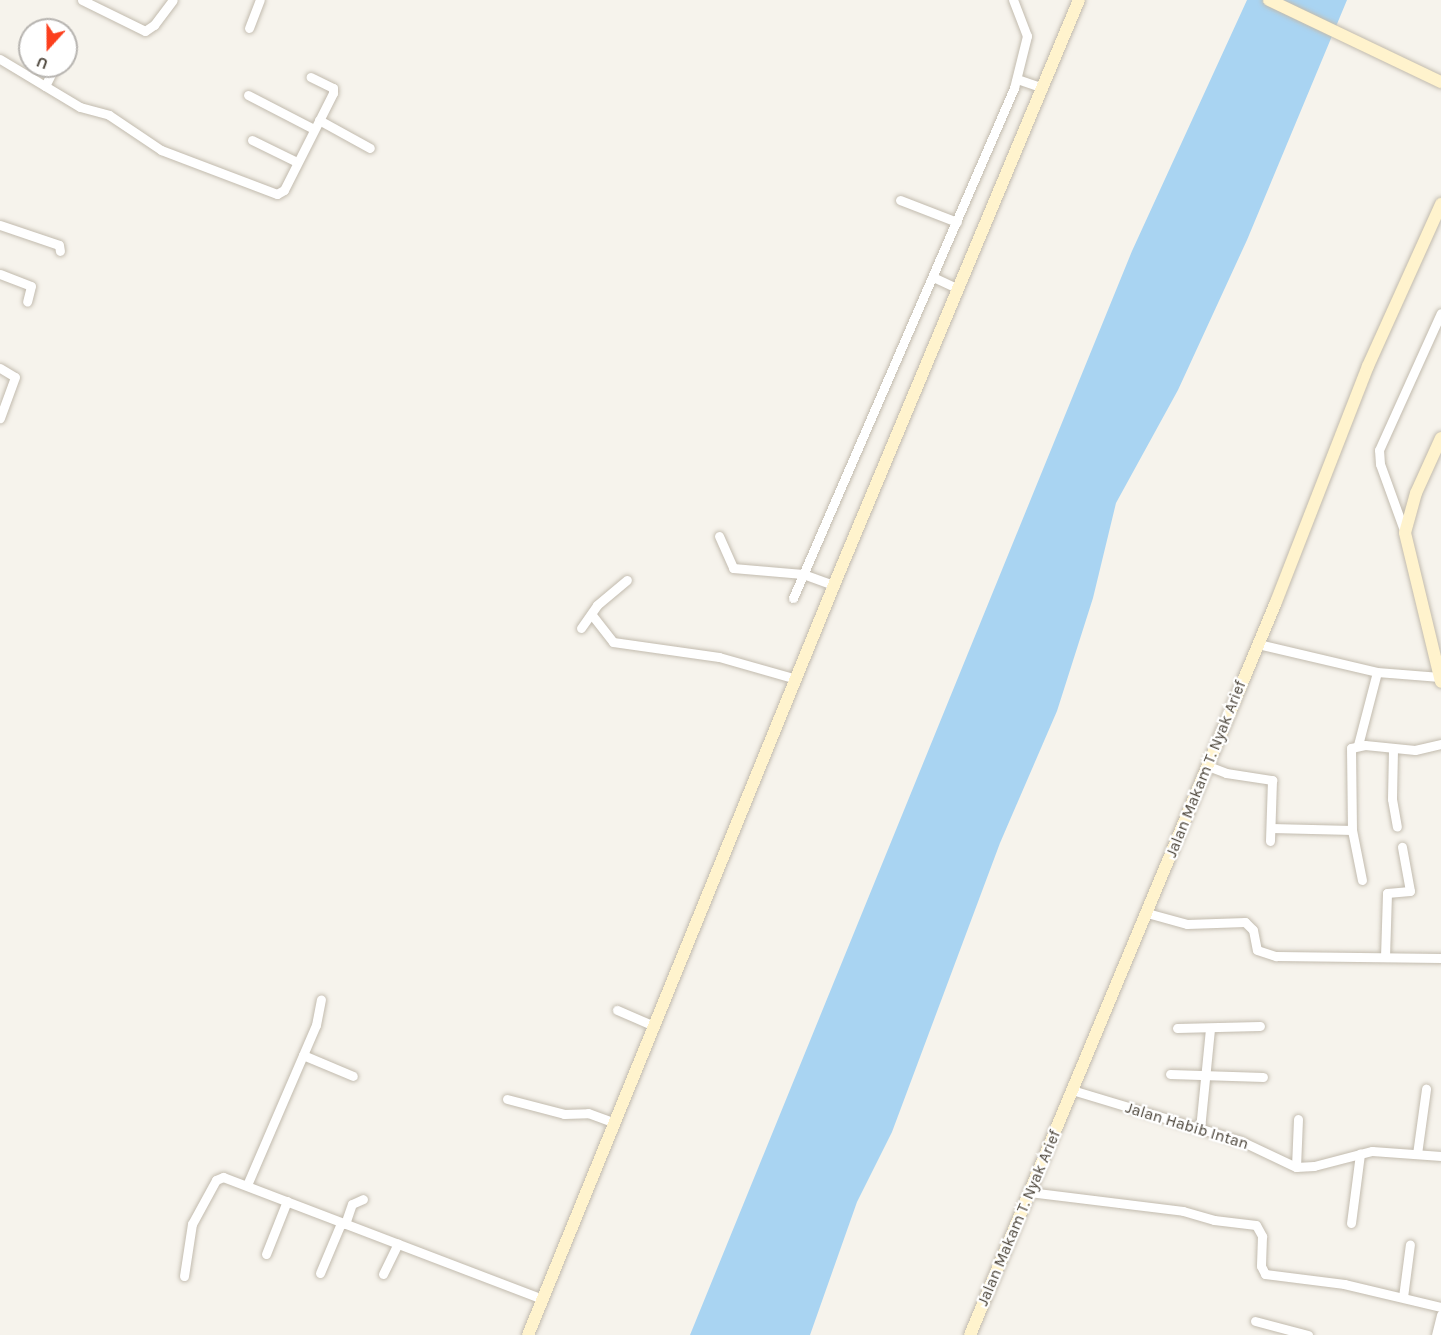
<!DOCTYPE html>
<html>
<head>
<meta charset="utf-8">
<style>
  body { margin:0 }
  #map { position:relative; width:1441px; height:1335px; overflow:hidden; background:#f6f3ec; font-family:Karla,sans-serif }
  div>[style] { position:absolute }
  .water>* { inset:0; background:#a9d4f2 }
  .roads { filter:drop-shadow(0 0 2px #c2bbae) drop-shadow(0 0 2px #c2bbae) }
  .street>* { height:9px; margin:-4.5px; padding:0 4.5px; transform-origin:4.5px; border-radius:4.5px; background:#fff }
  .secondary>* { height:12px; margin:-6px; padding:0 6px; transform-origin:6px; border-radius:6px; background:#fff3cd }
  span { translate:-50% -50%; white-space:nowrap; text-align:center; line-height:1.15; -webkit-text-stroke:4.5px #fff; paint-order:stroke }
  .street-label { font-size:16px; color:#4b4439 }
  .north { position:absolute; left:18px; top:18px; width:60px; height:60px; box-sizing:border-box; background:#fff; border:2px solid #b7b4b0; border-radius:50%; rotate:201deg; font-size:16px; font-weight:700; line-height:24px; text-align:center; color:#4b4439 }
  .north::after { content:''; display:block; margin:auto; width:21px; height:27px; background:#fc3f1d; clip-path:polygon(50% 0,100% 100%,50% 72%,0 100%) }
</style>
</head>
<body>
<div id="map">
  <div class="water">
    <div style="clip-path:polygon(1247px 0,1347px 0,1247px 240px,1178px 390px,1116px 503px,1093px 598px,1057px 711px,1000px 843px,892px 1132px,857px 1202px,810px 1335px,690px 1335px,1132px 251px)"></div>
  </div>
  <div class="roads">
    <div class="street">
      <div style="left:82px;top:0;width:70px;rotate:26.2deg"></div>
      <div style="left:145px;top:31px;width:11px;rotate:-34deg"></div>
      <div style="left:154px;top:25px;width:31px;rotate:-53deg"></div>
      <div style="left:249px;top:28px;width:30px;rotate:-69deg"></div>
      <div style="left:0;top:59px;width:93px;rotate:31deg"></div>
      <div style="left:80px;top:107px;width:30px;rotate:15deg"></div>
      <div style="left:109px;top:115px;width:63px;rotate:33.9deg"></div>
      <div style="left:161px;top:150px;width:124px;rotate:20.8deg"></div>
      <div style="left:277px;top:194px;width:8px;rotate:-30deg"></div>
      <div style="left:284px;top:190px;width:109px;rotate:-63.2deg"></div>
      <div style="left:333px;top:93px;width:5px;rotate:-90deg"></div>
      <div style="left:333px;top:88px;width:25px;rotate:-154deg"></div>
      <div style="left:1017px;top:79px;width:24px;rotate:19deg"></div>
      <div style="left:45px;top:86px;width:22px;rotate:-63deg"></div>
      <div style="left:248px;top:95px;width:74px;rotate:27.3deg"></div>
      <div style="left:319px;top:120px;width:58px;rotate:28.8deg"></div>
      <div style="left:252px;top:140px;width:50px;rotate:26.1deg"></div>
      <div style="left:900px;top:200px;width:61px;rotate:21.1deg"></div>
      <div style="left:0;top:225px;width:62px;rotate:18.7deg"></div>
      <div style="left:59px;top:245px;width:6px;rotate:81deg"></div>
      <div style="left:0;top:274px;width:33px;rotate:21deg"></div>
      <div style="left:31px;top:286px;width:16px;rotate:104deg"></div>
      <div style="left:933px;top:277px;width:26px;rotate:25deg"></div>
      <div style="left:0;top:368px;width:17px;rotate:31deg"></div>
      <div style="left:15px;top:377px;width:44px;rotate:110.1deg"></div>
      <div style="left:1405px;top:533px;width:73px;rotate:-109.9deg"></div>
      <div style="left:1380px;top:464px;width:14px;rotate:-94deg"></div>
      <div style="left:1379px;top:450px;width:150px;rotate:-65.7deg"></div>
      <div style="left:719px;top:536px;width:35px;rotate:66deg"></div>
      <div style="left:733px;top:568px;width:70px;rotate:4.9deg"></div>
      <div style="left:803px;top:574px;width:33px;rotate:20deg"></div>
      <div style="left:793px;top:598px;width:556px;rotate:-66.57deg"></div>
      <div style="left:1014px;top:88px;width:54px;rotate:-76deg"></div>
      <div style="left:1027px;top:36px;width:39px;rotate:-111deg"></div>
      <div style="left:592px;top:615px;width:34px;rotate:52deg"></div>
      <div style="left:613px;top:642px;width:107px;rotate:8.1deg"></div>
      <div style="left:719px;top:657px;width:80px;rotate:15.9deg"></div>
      <div style="left:581px;top:628px;width:28px;rotate:-55deg"></div>
      <div style="left:597px;top:605px;width:39px;rotate:-40deg"></div>
      <div style="left:1258px;top:644px;width:122px;rotate:13.2deg"></div>
      <div style="left:1377px;top:672px;width:63px;rotate:4.5deg"></div>
      <div style="left:1358px;top:745px;width:75px;rotate:-75.4deg"></div>
      <div style="left:1393px;top:750px;width:49px;rotate:91.2deg"></div>
      <div style="left:1392px;top:799px;width:28px;rotate:80deg"></div>
      <div style="left:1208px;top:766px;width:19px;rotate:21deg"></div>
      <div style="left:1226px;top:773px;width:47px;rotate:8.7deg"></div>
      <div style="left:1272px;top:780px;width:61px;rotate:91.9deg"></div>
      <div style="left:1271px;top:828px;width:81px;rotate:1.4deg"></div>
      <div style="left:1352px;top:830px;width:82px;rotate:-90.7deg"></div>
      <div style="left:1351px;top:748px;width:14px;rotate:-12deg"></div>
      <div style="left:1365px;top:745px;width:50px;rotate:5.7deg"></div>
      <div style="left:1415px;top:750px;width:27px;rotate:-13deg"></div>
      <div style="left:1352px;top:830px;width:51px;rotate:78.7deg"></div>
      <div style="left:1147px;top:913px;width:41px;rotate:15.4deg"></div>
      <div style="left:1187px;top:924px;width:58px;rotate:-2deg"></div>
      <div style="left:1245px;top:922px;width:11px;rotate:45deg"></div>
      <div style="left:1253px;top:930px;width:20px;rotate:79deg"></div>
      <div style="left:1257px;top:950px;width:20px;rotate:18deg"></div>
      <div style="left:1276px;top:956px;width:165px;rotate:0.7deg"></div>
      <div style="left:1385px;top:957px;width:64px;rotate:-88.2deg"></div>
      <div style="left:1387px;top:893px;width:23px;rotate:-5deg"></div>
      <div style="left:1410px;top:891px;width:45px;rotate:-100.3deg"></div>
      <div style="left:617px;top:1010px;width:40px;rotate:23.4deg"></div>
      <div style="left:1177px;top:1028px;width:83px;rotate:-1.4deg"></div>
      <div style="left:303px;top:1055px;width:54px;rotate:22.8deg"></div>
      <div style="left:1170px;top:1074px;width:93px;rotate:1.8deg"></div>
      <div style="left:1072px;top:1090px;width:177px;rotate:16.8deg"></div>
      <div style="left:1241px;top:1141px;width:61px;rotate:25.3deg"></div>
      <div style="left:1296px;top:1167px;width:18px;rotate:-3deg"></div>
      <div style="left:1314px;top:1166px;width:60px;rotate:-14.5deg"></div>
      <div style="left:1372px;top:1151px;width:69px;rotate:4.1deg"></div>
      <div style="left:507px;top:1099px;width:59px;rotate:14.7deg"></div>
      <div style="left:564px;top:1114px;width:24px;rotate:-2deg"></div>
      <div style="left:588px;top:1113px;width:29px;rotate:20deg"></div>
      <div style="left:1200px;top:1129px;width:100px;rotate:-84.3deg"></div>
      <div style="left:1417px;top:1154px;width:66px;rotate:-82.1deg"></div>
      <div style="left:1296px;top:1167px;width:48px;rotate:-87.6deg"></div>
      <div style="left:247px;top:1185px;width:174px;rotate:-66.7deg"></div>
      <div style="left:316px;top:1025px;width:26px;rotate:-79deg"></div>
      <div style="left:1029px;top:1192px;width:155px;rotate:7deg"></div>
      <div style="left:1183px;top:1211px;width:32px;rotate:16deg"></div>
      <div style="left:1214px;top:1220px;width:42px;rotate:6.8deg"></div>
      <div style="left:1256px;top:1225px;width:13px;rotate:61deg"></div>
      <div style="left:1262px;top:1236px;width:30px;rotate:92deg"></div>
      <div style="left:1261px;top:1266px;width:9px;rotate:63deg"></div>
      <div style="left:1265px;top:1274px;width:80px;rotate:7.2deg"></div>
      <div style="left:1344px;top:1284px;width:100px;rotate:13.3deg"></div>
      <div style="left:1351px;top:1223px;width:70px;rotate:-82.6deg"></div>
      <div style="left:345px;top:1224px;width:21px;rotate:-71deg"></div>
      <div style="left:352px;top:1204px;width:12px;rotate:-24deg"></div>
      <div style="left:266px;top:1254px;width:57px;rotate:-68.4deg"></div>
      <div style="left:320px;top:1273px;width:54px;rotate:-67.2deg"></div>
      <div style="left:383px;top:1274px;width:34px;rotate:-64deg"></div>
      <div style="left:184px;top:1276px;width:53px;rotate:-81.3deg"></div>
      <div style="left:192px;top:1224px;width:50px;rotate:-61.4deg"></div>
      <div style="left:216px;top:1180px;width:8px;rotate:-23deg"></div>
      <div style="left:223px;top:1177px;width:342px;rotate:20.9deg"></div>
      <div style="left:1403px;top:1297px;width:53px;rotate:-82.5deg"></div>
      <div style="left:1255px;top:1321px;width:55px;rotate:14.8deg"></div>
      <div style="left:1436px;top:1335px;width:21px;rotate:-76deg"></div>
    </div>
    <div class="secondary">
      <div style="left:1269px;top:0;width:191px;rotate:25.5deg"></div>
      <div style="left:1441px;top:438px;width:60px;rotate:114.4deg"></div>
      <div style="left:1416px;top:493px;width:41px;rotate:105.4deg"></div>
      <div style="left:1405px;top:533px;width:153px;rotate:76.4deg"></div>
      <div style="left:528px;top:1335px;width:810px;rotate:-67.8deg"></div>
      <div style="left:834px;top:585px;width:634px;rotate:-67.28deg"></div>
      <div style="left:970px;top:1335px;width:794px;rotate:-67.34deg"></div>
      <div style="left:1276px;top:602px;width:253px;rotate:-68.7deg"></div>
      <div style="left:1368px;top:366px;width:178px;rotate:-65.7deg"></div>
    </div>
  </div>
  <div class="street-label">
    <span style="left:1206px;top:769px;rotate:-68deg">Jalan Makam T. Nyak Arief</span>
    <span style="left:1187px;top:1126px;rotate:17deg">Jalan Habib Intan</span>
    <span style="left:1019px;top:1218px;rotate:-67deg">Jalan Makam T. Nyak Arief</span>
  </div>
  <div class="north">U</div>
</div>
</body>
</html>
